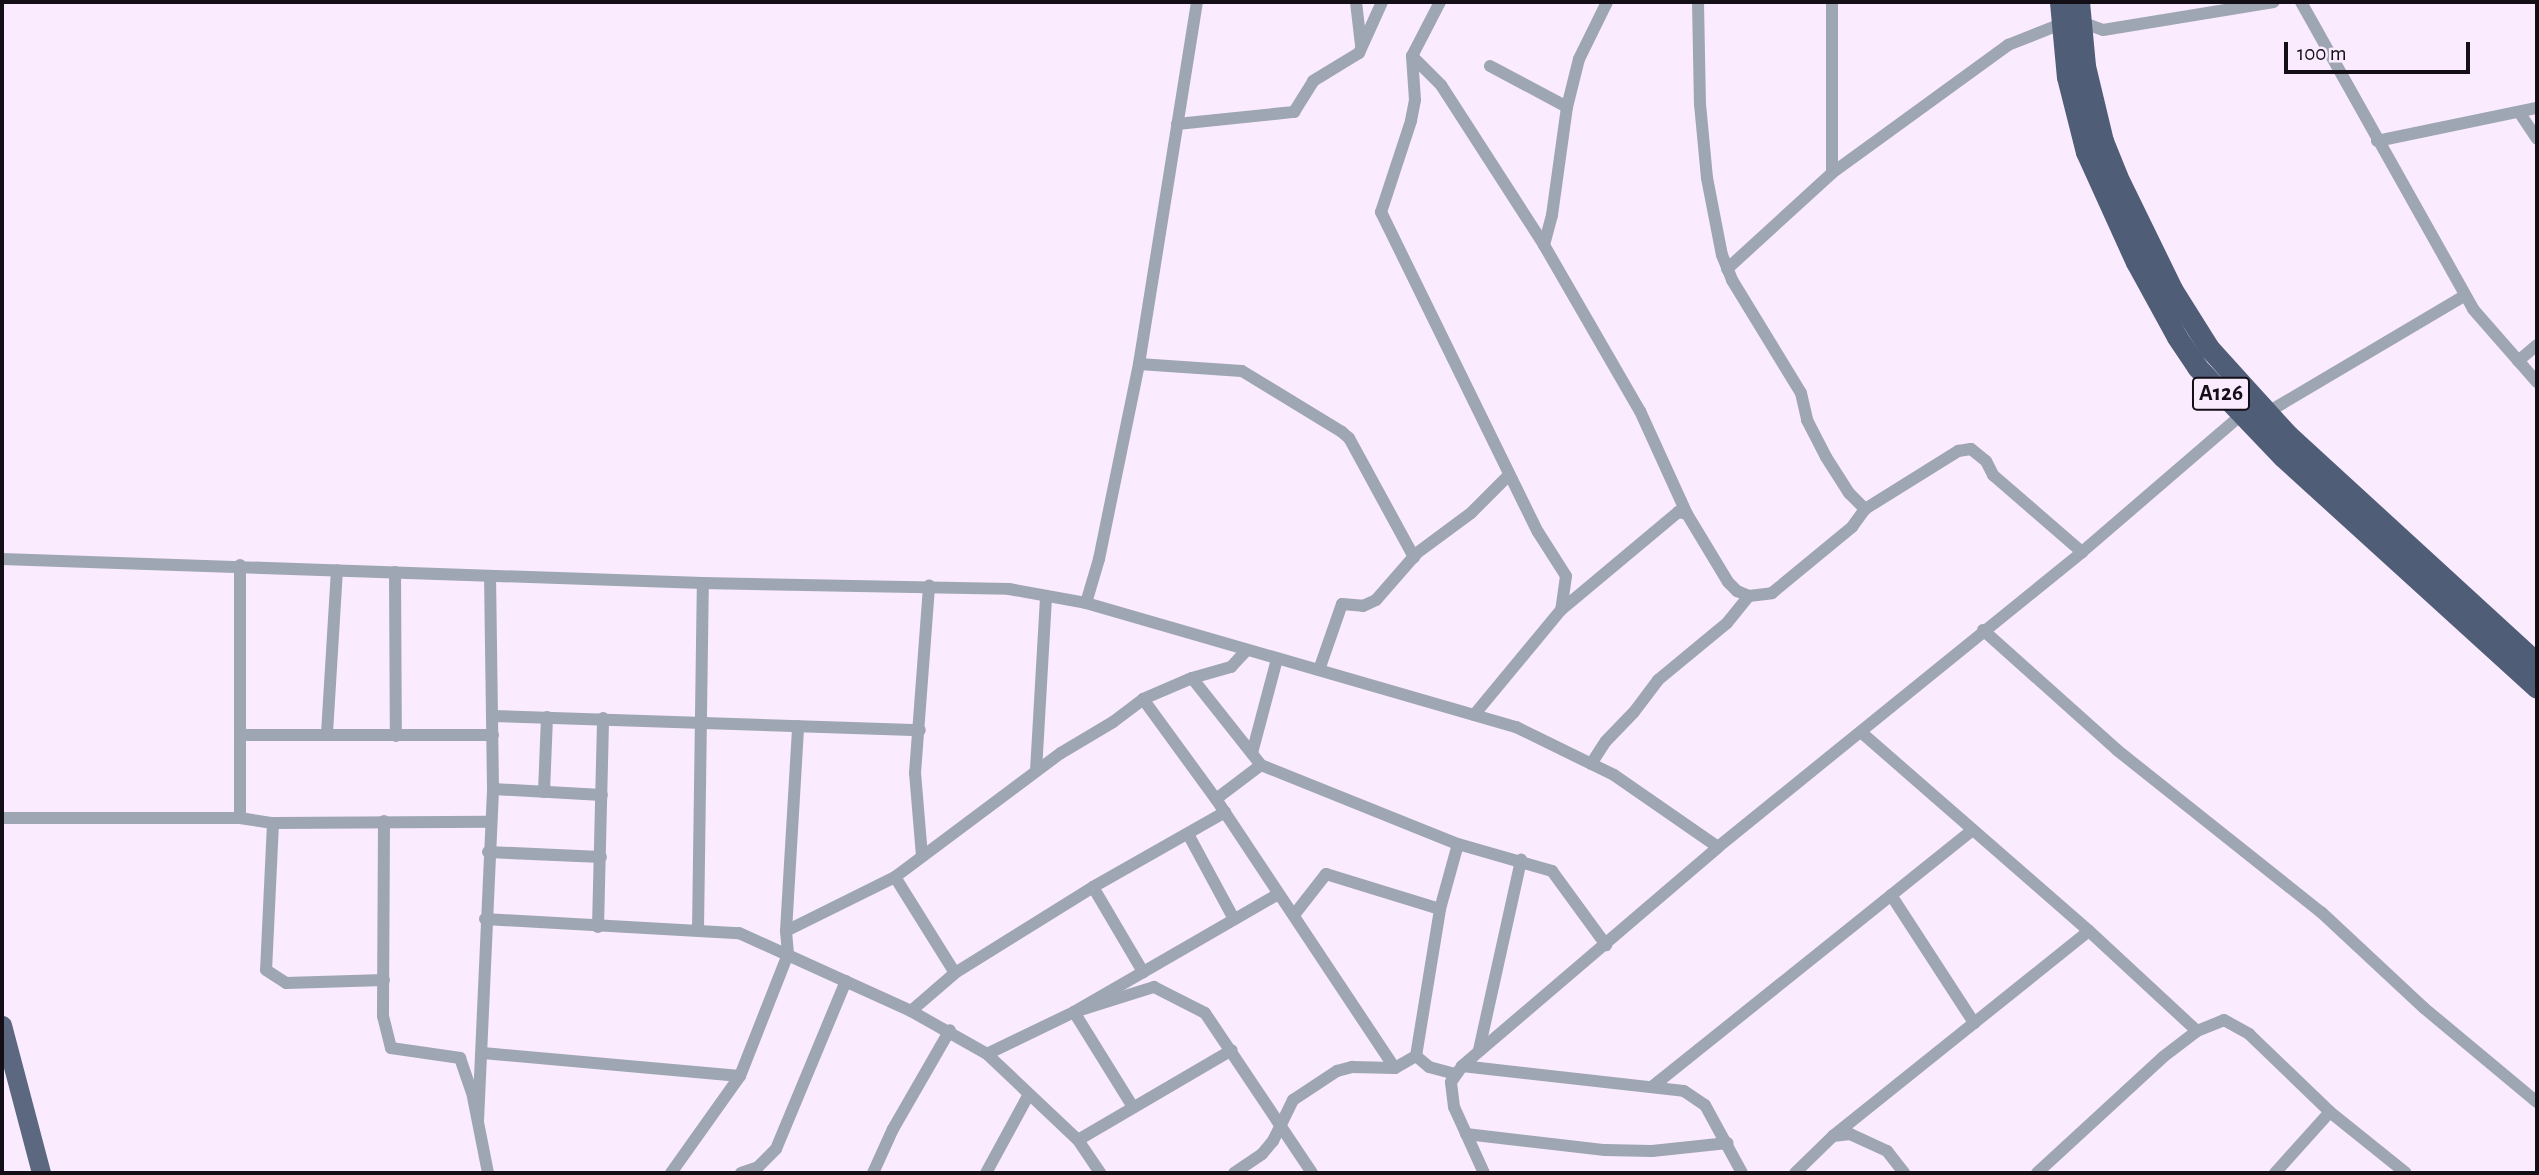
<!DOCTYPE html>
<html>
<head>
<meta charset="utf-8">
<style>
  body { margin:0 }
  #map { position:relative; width:2539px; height:1175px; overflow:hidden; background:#faebff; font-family:"Alegreya Sans",sans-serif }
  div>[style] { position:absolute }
  .minor>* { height:12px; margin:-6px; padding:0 6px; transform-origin:6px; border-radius:6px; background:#9ea6b3 }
  .primary>* { height:19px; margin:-9.5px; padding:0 9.5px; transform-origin:9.5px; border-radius:9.5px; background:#5b687f }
  .trunk>* { height:21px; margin:-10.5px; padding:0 10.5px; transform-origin:10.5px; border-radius:10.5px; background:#505d76 }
  span { translate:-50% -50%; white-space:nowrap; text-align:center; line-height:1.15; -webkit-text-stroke:7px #faebff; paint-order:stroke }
  .shield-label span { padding:2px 5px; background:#faebff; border:2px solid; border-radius:5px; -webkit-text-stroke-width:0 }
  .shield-label { font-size:23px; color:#140e16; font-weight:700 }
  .frame { position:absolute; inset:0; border:4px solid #140e16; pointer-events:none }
  .scale { position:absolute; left:2284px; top:42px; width:186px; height:32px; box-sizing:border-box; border:4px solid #140e16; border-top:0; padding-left:9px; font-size:21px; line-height:24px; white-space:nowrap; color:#140e16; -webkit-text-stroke:5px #faebff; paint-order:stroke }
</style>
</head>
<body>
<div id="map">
  <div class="minor">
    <div style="left:1356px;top:2px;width:43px;rotate:83.4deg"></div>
    <div style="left:1440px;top:2px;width:61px;rotate:117.4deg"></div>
    <div style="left:1412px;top:56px;width:44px;rotate:86.1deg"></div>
    <div style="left:1415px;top:100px;width:21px;rotate:101deg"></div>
    <div style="left:1411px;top:121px;width:96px;rotate:108.2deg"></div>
    <div style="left:1381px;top:212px;width:356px;rotate:63.9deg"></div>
    <div style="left:1538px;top:532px;width:52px;rotate:57.5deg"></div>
    <div style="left:1566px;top:576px;width:34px;rotate:98deg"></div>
    <div style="left:1698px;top:2px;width:102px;rotate:88.9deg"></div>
    <div style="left:1700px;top:104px;width:74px;rotate:84.6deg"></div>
    <div style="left:1707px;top:178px;width:78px;rotate:79deg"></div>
    <div style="left:1722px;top:255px;width:27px;rotate:68deg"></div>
    <div style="left:1732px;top:280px;width:132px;rotate:58.6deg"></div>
    <div style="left:1801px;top:393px;width:28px;rotate:77deg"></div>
    <div style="left:1807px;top:420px;width:42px;rotate:62.8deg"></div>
    <div style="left:1826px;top:457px;width:43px;rotate:57.4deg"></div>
    <div style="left:1849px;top:493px;width:23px;rotate:45deg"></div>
    <div style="left:1832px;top:2px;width:171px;rotate:90deg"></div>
    <div style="left:2301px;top:2px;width:352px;rotate:60.7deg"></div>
    <div style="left:2473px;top:309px;width:97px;rotate:48.8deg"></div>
    <div style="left:1412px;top:56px;width:41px;rotate:45deg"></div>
    <div style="left:1441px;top:85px;width:190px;rotate:57.2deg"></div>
    <div style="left:1544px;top:245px;width:192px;rotate:60deg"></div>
    <div style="left:1640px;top:411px;width:113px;rotate:65.5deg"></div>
    <div style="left:1490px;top:66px;width:87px;rotate:28deg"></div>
    <div style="left:2519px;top:112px;width:32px;rotate:56deg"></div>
    <div style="left:1177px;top:124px;width:118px;rotate:-5.9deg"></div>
    <div style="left:1294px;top:112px;width:36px;rotate:-58deg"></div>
    <div style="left:1313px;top:81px;width:54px;rotate:-31.3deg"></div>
    <div style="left:1359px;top:53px;width:56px;rotate:-65.7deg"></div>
    <div style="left:2377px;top:141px;width:163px;rotate:-11.7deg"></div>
    <div style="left:1544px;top:245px;width:31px;rotate:-75deg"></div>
    <div style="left:1552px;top:215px;width:109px;rotate:-82.1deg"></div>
    <div style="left:1567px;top:107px;width:49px;rotate:-76deg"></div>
    <div style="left:1579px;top:59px;width:64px;rotate:-63.8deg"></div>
    <div style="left:1727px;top:269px;width:142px;rotate:-42.4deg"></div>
    <div style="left:1832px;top:173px;width:218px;rotate:-36deg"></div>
    <div style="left:2008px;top:45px;width:57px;rotate:-21.6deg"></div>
    <div style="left:2061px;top:24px;width:20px;rotate:-6deg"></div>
    <div style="left:2081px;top:22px;width:23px;rotate:20deg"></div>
    <div style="left:2103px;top:30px;width:173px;rotate:-9.3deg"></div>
    <div style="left:2518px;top:361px;width:25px;rotate:-40deg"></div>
    <div style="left:1139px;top:364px;width:103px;rotate:3.9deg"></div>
    <div style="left:1242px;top:371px;width:117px;rotate:31.4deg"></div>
    <div style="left:1342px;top:432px;width:9px;rotate:41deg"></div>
    <div style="left:1349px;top:438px;width:136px;rotate:61.4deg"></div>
    <div style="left:2268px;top:412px;width:228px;rotate:-30.6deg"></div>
    <div style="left:2px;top:559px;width:701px;rotate:1.96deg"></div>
    <div style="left:703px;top:583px;width:306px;rotate:1.1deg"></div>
    <div style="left:1009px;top:589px;width:78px;rotate:10.3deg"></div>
    <div style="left:1086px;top:603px;width:448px;rotate:16.1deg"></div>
    <div style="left:1516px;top:727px;width:109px;rotate:26.1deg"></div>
    <div style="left:1614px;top:775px;width:126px;rotate:34.7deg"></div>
    <div style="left:240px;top:565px;width:253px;rotate:90deg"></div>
    <div style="left:395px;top:572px;width:164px;rotate:89.7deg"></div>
    <div style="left:1086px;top:603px;width:46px;rotate:-73.5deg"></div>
    <div style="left:1099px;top:559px;width:199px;rotate:-78.4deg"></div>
    <div style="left:1139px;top:364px;width:367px;rotate:-80.9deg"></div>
    <div style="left:1983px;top:630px;width:180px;rotate:41.8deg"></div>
    <div style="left:2117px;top:750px;width:260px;rotate:38.5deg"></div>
    <div style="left:2321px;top:912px;width:141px;rotate:43deg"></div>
    <div style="left:2424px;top:1008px;width:147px;rotate:39.8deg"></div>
    <div style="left:1319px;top:670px;width:70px;rotate:-70.8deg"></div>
    <div style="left:1342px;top:604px;width:21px;rotate:5deg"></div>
    <div style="left:1363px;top:606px;width:14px;rotate:-25deg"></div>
    <div style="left:1376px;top:600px;width:62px;rotate:-48.9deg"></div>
    <div style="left:1417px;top:553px;width:67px;rotate:-36.5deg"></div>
    <div style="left:1471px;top:513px;width:54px;rotate:-45deg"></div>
    <div style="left:1192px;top:678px;width:111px;rotate:51.6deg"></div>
    <div style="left:1261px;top:765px;width:212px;rotate:21.9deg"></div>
    <div style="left:1458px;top:844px;width:98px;rotate:16deg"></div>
    <div style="left:1552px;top:871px;width:92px;rotate:53.9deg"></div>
    <div style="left:1143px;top:699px;width:124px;rotate:53.9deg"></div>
    <div style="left:1216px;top:799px;width:323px;rotate:56.4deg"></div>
    <div style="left:1474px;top:715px;width:136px;rotate:-50.4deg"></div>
    <div style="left:1561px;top:610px;width:153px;rotate:-39.9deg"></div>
    <div style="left:1678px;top:512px;width:9px;rotate:13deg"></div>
    <div style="left:1687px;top:514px;width:79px;rotate:58.9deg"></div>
    <div style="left:1728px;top:582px;width:13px;rotate:45deg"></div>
    <div style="left:1737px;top:591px;width:13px;rotate:23deg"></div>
    <div style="left:1749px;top:596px;width:23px;rotate:-7deg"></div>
    <div style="left:1772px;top:593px;width:104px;rotate:-39.5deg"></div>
    <div style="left:1852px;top:527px;width:22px;rotate:-54deg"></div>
    <div style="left:1865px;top:509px;width:110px;rotate:-31.9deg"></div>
    <div style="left:1958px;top:451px;width:13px;rotate:-9deg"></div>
    <div style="left:1971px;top:449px;width:19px;rotate:39deg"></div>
    <div style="left:1986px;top:461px;width:16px;rotate:63deg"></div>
    <div style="left:1993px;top:475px;width:118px;rotate:40.9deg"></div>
    <div style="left:493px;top:716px;width:427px;rotate:1.9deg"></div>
    <div style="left:327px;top:733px;width:163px;rotate:-86.5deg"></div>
    <div style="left:1862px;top:733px;width:301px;rotate:41.1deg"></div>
    <div style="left:2089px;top:931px;width:147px;rotate:42.8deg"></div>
    <div style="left:242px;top:735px;width:251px"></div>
    <div style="left:1252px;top:753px;width:97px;rotate:-75.1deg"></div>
    <div style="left:1591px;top:764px;width:27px;rotate:-57deg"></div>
    <div style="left:1606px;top:741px;width:40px;rotate:-46deg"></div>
    <div style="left:1634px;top:712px;width:40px;rotate:-53deg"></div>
    <div style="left:1658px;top:680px;width:89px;rotate:-39.6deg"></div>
    <div style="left:1727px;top:623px;width:35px;rotate:-51deg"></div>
    <div style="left:1036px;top:771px;width:175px;rotate:-86.7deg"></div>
    <div style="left:493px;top:789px;width:109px;rotate:3.2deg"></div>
    <div style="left:544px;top:792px;width:75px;rotate:-87.7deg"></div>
    <div style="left:1216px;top:799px;width:56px;rotate:-37.1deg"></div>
    <div style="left:2px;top:818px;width:238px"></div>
    <div style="left:240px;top:818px;width:33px;rotate:9deg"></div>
    <div style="left:273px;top:823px;width:217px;rotate:-0.3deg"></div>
    <div style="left:384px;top:821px;width:195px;rotate:90.3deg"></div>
    <div style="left:383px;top:1016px;width:33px;rotate:76deg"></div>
    <div style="left:391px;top:1048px;width:70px;rotate:8.2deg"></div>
    <div style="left:460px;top:1058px;width:36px;rotate:71deg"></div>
    <div style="left:472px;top:1092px;width:83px;rotate:78.8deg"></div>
    <div style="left:273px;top:823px;width:147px;rotate:92.7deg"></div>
    <div style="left:266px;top:970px;width:24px;rotate:33deg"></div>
    <div style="left:286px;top:983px;width:98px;rotate:-1.8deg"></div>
    <div style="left:1188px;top:834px;width:97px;rotate:61.6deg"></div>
    <div style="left:488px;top:852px;width:113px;rotate:2.5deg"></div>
    <div style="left:922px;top:856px;width:83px;rotate:-94.8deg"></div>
    <div style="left:915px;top:773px;width:188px;rotate:-85.7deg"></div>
    <div style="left:895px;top:877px;width:113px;rotate:58deg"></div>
    <div style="left:1093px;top:887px;width:99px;rotate:59.5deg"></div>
    <div style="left:1891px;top:895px;width:153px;rotate:57deg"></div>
    <div style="left:1294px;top:915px;width:52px;rotate:-52deg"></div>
    <div style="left:1326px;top:874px;width:119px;rotate:17.1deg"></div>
    <div style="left:485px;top:919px;width:254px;rotate:3.2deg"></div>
    <div style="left:739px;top:933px;width:189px;rotate:24.4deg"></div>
    <div style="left:911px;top:1011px;width:87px;rotate:29.5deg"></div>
    <div style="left:987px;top:1054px;width:125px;rotate:43.4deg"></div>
    <div style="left:1078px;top:1140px;width:40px;rotate:56deg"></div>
    <div style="left:598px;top:927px;width:209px;rotate:-88.6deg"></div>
    <div style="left:698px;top:930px;width:347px;rotate:-89.2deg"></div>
    <div style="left:786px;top:931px;width:122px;rotate:-26.4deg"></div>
    <div style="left:895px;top:877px;width:207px;rotate:-36.8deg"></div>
    <div style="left:1061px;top:753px;width:61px;rotate:-30.8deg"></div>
    <div style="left:1113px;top:722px;width:38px;rotate:-37deg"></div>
    <div style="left:1143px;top:699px;width:53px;rotate:-23.2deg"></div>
    <div style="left:1192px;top:678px;width:41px;rotate:-15.8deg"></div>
    <div style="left:1231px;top:667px;width:22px;rotate:-47deg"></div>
    <div style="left:911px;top:1011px;width:58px;rotate:-40.8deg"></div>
    <div style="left:955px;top:973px;width:163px;rotate:-31.9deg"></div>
    <div style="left:1093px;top:887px;width:152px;rotate:-29.6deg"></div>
    <div style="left:1074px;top:1012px;width:84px;rotate:-17.4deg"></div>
    <div style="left:1154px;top:987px;width:57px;rotate:27deg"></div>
    <div style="left:1205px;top:1013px;width:192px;rotate:56.2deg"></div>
    <div style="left:1074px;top:1012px;width:112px;rotate:58.2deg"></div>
    <div style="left:1479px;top:1050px;width:195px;rotate:-77.5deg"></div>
    <div style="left:483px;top:1053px;width:258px;rotate:5.1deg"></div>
    <div style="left:987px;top:1054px;width:97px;rotate:-25.8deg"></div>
    <div style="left:1074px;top:1012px;width:236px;rotate:-30deg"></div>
    <div style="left:1416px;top:1056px;width:17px;rotate:40deg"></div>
    <div style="left:1429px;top:1067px;width:27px;rotate:15deg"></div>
    <div style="left:1462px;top:1066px;width:223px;rotate:6.4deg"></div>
    <div style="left:1684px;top:1091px;width:25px;rotate:34deg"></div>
    <div style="left:1705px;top:1105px;width:77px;rotate:61.4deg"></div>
    <div style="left:1653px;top:1086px;width:409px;rotate:-38.7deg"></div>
    <div style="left:478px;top:1121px;width:332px;rotate:-87.4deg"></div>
    <div style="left:493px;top:789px;width:213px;rotate:-90.8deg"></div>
    <div style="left:1466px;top:1134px;width:140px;rotate:6.6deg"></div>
    <div style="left:1605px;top:1150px;width:47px;rotate:1.2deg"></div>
    <div style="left:1652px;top:1151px;width:76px;rotate:-6deg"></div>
    <div style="left:1833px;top:1136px;width:328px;rotate:-38.7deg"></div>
    <div style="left:1078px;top:1140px;width:178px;rotate:-30.3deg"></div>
    <div style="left:671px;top:1173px;width:119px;rotate:-54.6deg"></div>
    <div style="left:740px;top:1076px;width:131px;rotate:-68.5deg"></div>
    <div style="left:788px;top:954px;width:23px;rotate:-95deg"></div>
    <div style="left:786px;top:931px;width:205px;rotate:-86.6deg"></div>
    <div style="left:741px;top:1173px;width:18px;rotate:-19deg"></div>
    <div style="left:758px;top:1167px;width:25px;rotate:-45deg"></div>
    <div style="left:776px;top:1149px;width:182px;rotate:-67.4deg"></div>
    <div style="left:873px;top:1173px;width:48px;rotate:-65.6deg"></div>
    <div style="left:893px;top:1129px;width:114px;rotate:-60.1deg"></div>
    <div style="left:986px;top:1173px;width:88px;rotate:-61.4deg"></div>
    <div style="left:1234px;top:1173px;width:34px;rotate:-34deg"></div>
    <div style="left:1262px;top:1154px;width:17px;rotate:-50deg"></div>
    <div style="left:1273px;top:1141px;width:46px;rotate:-64deg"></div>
    <div style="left:1293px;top:1100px;width:53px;rotate:-33.4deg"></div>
    <div style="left:1337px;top:1071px;width:16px;rotate:-15deg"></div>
    <div style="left:1352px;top:1067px;width:43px;rotate:1.3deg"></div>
    <div style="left:1395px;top:1068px;width:24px;rotate:-30deg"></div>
    <div style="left:1416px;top:1056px;width:149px;rotate:-80.7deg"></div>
    <div style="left:1440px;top:909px;width:67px;rotate:-74.5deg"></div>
    <div style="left:1484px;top:1173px;width:72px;rotate:-114.4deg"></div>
    <div style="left:1454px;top:1107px;width:25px;rotate:-97deg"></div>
    <div style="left:1451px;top:1082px;width:19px;rotate:-55deg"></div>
    <div style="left:1462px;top:1066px;width:337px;rotate:-40.5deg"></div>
    <div style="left:1718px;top:847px;width:469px;rotate:-39deg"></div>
    <div style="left:2082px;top:552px;width:210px;rotate:-40.7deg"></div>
    <div style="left:1795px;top:1173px;width:53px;rotate:-44.2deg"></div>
    <div style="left:1833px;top:1136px;width:17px;rotate:-7deg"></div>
    <div style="left:1850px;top:1134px;width:41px;rotate:24.7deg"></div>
    <div style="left:1887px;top:1151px;width:28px;rotate:52deg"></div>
    <div style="left:2037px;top:1173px;width:171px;rotate:-42.6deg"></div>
    <div style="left:2163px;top:1057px;width:43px;rotate:-37.4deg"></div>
    <div style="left:2197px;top:1031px;width:29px;rotate:-22deg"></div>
    <div style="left:2224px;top:1020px;width:29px;rotate:29deg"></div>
    <div style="left:2249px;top:1034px;width:112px;rotate:43.9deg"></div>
    <div style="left:2330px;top:1112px;width:97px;rotate:38.8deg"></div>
    <div style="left:2275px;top:1173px;width:82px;rotate:-48deg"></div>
  </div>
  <div class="primary">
    <div style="left:2px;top:1025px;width:153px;rotate:75.2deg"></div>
  </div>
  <div class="trunk">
    <div style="left:2060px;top:2px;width:75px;rotate:84.7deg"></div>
    <div style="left:2067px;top:77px;width:77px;rotate:75.8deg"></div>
    <div style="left:2086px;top:152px;width:121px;rotate:65.6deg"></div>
    <div style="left:2136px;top:262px;width:85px;rotate:61.3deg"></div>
    <div style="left:2177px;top:337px;width:36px;rotate:56deg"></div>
    <div style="left:2197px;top:367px;width:124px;rotate:46.3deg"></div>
    <div style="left:2283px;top:457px;width:343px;rotate:42.3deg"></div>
    <div style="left:2079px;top:2px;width:64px;rotate:84.6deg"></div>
    <div style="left:2085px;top:66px;width:77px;rotate:76.5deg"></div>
    <div style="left:2103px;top:141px;width:38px;rotate:68deg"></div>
    <div style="left:2117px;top:176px;width:126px;rotate:64deg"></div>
    <div style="left:2172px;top:289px;width:70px;rotate:57.9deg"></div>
    <div style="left:2209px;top:348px;width:118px;rotate:47.8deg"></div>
    <div style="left:2288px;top:435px;width:338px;rotate:42.5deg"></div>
  </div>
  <div class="shield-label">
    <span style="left:2221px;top:394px">A126</span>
  </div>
  <div class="frame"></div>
  <div class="scale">100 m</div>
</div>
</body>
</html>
